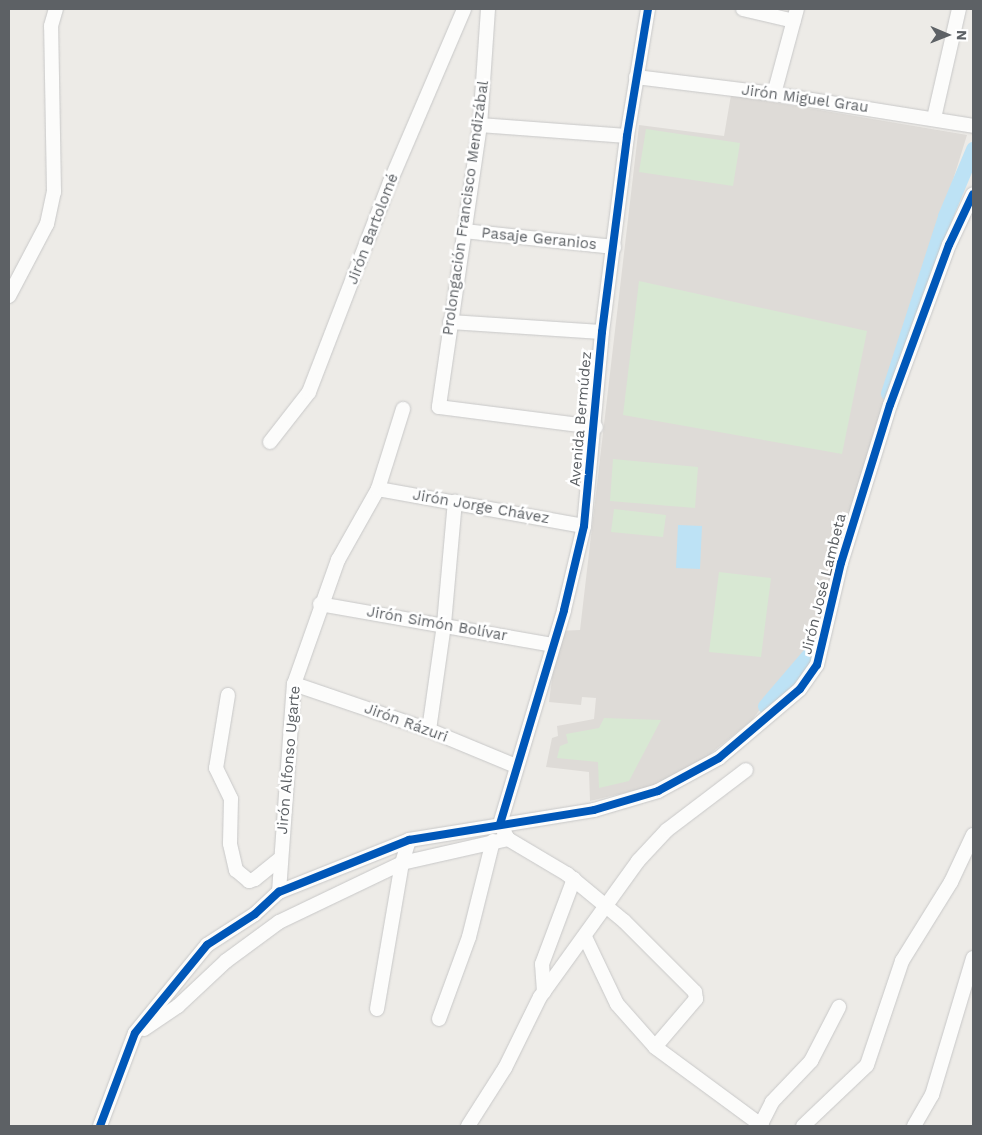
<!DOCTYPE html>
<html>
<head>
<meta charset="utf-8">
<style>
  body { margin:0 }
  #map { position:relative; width:982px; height:1135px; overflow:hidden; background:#edebe7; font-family:"Work Sans",sans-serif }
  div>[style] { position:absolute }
  .education>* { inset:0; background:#dedbd7 }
  .green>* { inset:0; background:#d8e8d3 }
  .water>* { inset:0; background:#bde2f5 }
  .canal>* { height:15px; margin:-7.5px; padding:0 7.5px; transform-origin:7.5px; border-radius:7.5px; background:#bde2f5 }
  .roads { filter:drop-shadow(0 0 1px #c8c8c8) drop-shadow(0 0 1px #c8c8c8) }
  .minor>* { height:14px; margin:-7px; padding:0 7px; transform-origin:7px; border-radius:7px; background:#fcfcfb }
  .cycleway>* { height:8px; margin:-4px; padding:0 4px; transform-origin:4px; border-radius:4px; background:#0057b8 }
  span { translate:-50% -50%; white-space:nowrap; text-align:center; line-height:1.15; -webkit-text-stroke:5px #fff; paint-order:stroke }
  .street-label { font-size:15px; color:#5d6165 }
  .frame { position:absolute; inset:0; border:10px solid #5d6165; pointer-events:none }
  .north { position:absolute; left:922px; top:10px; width:50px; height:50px; -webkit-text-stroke:4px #fff; paint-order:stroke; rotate:91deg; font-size:14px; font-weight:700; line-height:20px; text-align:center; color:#5d6165 }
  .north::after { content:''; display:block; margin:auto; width:18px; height:22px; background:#5d6165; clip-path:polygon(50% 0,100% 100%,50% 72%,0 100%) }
</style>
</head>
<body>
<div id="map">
  <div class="education">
    <div style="clip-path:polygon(731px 95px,967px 135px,862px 473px,815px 637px,752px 720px,699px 763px,650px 787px,590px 801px,589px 772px,546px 767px,552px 738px,558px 736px,557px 726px,594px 719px,596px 698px,582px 697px,581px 705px,549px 702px,558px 631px,580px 630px,639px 125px,724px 136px)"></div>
  </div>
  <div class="green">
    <div style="clip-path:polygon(646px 129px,740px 143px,733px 186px,639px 172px)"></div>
    <div style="clip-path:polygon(639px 281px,867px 331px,842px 454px,623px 415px)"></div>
    <div style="clip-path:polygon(613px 459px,698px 467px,695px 508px,610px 501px)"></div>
    <div style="clip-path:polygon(614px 509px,666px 515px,663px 537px,611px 532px)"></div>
    <div style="clip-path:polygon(719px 572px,771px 578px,761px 657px,709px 652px)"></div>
    <div style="clip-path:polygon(604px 718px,661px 720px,629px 781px,599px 788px,598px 762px,557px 758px,560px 746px,568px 743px,566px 734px,599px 728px)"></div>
  </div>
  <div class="water">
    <div style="clip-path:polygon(678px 525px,702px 526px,700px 569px,676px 568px)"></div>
  </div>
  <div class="canal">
    <div style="left:888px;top:393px;width:186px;rotate:-72.1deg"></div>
    <div style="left:945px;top:216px;width:73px;rotate:-67.3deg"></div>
    <div style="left:765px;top:706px;width:72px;rotate:-49.5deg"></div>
    <div style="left:812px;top:651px;width:27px;rotate:-70deg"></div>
  </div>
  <div class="roads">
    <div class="minor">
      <div style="left:488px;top:9px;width:116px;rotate:93.9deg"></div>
      <div style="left:480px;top:125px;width:285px;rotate:98.3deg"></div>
      <div style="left:439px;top:407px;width:158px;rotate:7.3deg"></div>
      <div style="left:743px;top:9px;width:52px;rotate:13.2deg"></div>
      <div style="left:636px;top:77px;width:139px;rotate:7deg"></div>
      <div style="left:774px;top:94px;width:202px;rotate:9.1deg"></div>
      <div style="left:774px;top:94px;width:88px;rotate:-74.9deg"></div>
      <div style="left:934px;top:118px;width:112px;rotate:-77.1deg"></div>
      <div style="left:480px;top:125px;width:147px;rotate:4.3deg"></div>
      <div style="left:464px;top:231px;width:151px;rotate:6.1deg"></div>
      <div style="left:9px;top:296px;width:81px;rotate:-62.2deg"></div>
      <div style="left:47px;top:224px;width:33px;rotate:-78deg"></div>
      <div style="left:54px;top:192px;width:166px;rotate:-91deg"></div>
      <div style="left:51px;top:26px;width:18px;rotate:-74deg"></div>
      <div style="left:450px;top:322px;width:152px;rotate:3.8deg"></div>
      <div style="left:270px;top:442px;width:63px;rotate:-52deg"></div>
      <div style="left:309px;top:392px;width:225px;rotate:-68.9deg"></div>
      <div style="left:390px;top:182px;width:188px;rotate:-66.8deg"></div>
      <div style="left:378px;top:489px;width:209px;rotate:10.2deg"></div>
      <div style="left:320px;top:604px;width:236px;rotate:10deg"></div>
      <div style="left:294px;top:684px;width:143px;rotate:18.8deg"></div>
      <div style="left:429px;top:730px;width:94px;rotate:22.5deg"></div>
      <div style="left:228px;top:695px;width:74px;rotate:99.3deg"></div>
      <div style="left:216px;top:768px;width:34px;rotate:64deg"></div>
      <div style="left:231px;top:799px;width:45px;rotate:91.3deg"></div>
      <div style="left:230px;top:844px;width:27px;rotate:77deg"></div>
      <div style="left:236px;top:870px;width:17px;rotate:40deg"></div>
      <div style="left:249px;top:881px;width:6px;rotate:-18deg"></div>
      <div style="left:255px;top:879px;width:33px;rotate:-39deg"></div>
      <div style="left:429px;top:730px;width:107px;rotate:-81.9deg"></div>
      <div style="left:444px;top:624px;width:123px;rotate:-84.9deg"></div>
      <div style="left:500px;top:824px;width:223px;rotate:-73.3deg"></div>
      <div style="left:564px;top:610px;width:86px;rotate:-76.6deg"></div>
      <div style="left:584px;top:526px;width:195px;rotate:-84.7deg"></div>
      <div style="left:602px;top:332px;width:198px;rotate:-82.7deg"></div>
      <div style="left:627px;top:136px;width:129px;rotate:-80.6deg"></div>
      <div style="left:500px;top:824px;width:17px;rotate:62deg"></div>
      <div style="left:508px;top:839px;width:69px;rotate:30.7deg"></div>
      <div style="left:567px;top:874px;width:74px;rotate:39.5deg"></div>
      <div style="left:624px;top:921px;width:100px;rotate:45deg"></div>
      <div style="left:695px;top:992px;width:7px;rotate:82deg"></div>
      <div style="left:696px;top:999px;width:63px;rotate:130.5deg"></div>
      <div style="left:279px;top:892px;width:209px;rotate:-85.9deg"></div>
      <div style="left:294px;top:684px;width:132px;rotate:-70.5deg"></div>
      <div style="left:338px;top:560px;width:81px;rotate:-60.6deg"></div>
      <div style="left:378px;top:489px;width:84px;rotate:-72.6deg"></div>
      <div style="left:585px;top:937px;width:74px;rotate:64.5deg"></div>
      <div style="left:617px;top:1004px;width:57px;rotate:48.5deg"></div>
      <div style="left:655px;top:1047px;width:133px;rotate:36.4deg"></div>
      <div style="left:544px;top:992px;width:28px;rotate:-94deg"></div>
      <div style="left:542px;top:964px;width:91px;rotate:-69.4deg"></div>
      <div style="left:377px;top:1009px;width:148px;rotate:-80.3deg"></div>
      <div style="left:402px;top:863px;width:109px;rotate:-12.8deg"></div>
      <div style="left:439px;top:1019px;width:87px;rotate:-69.9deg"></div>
      <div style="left:469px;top:937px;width:99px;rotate:-76deg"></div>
      <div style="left:144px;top:1029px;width:41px;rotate:-34.1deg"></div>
      <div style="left:178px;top:1006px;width:66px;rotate:-43.2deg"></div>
      <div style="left:226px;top:961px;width:66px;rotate:-36.3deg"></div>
      <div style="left:279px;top:922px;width:136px;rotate:-25.6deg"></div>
      <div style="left:402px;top:863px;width:24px;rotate:-73deg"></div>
      <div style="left:100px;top:1126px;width:99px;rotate:-69.4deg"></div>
      <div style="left:135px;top:1033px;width:114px;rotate:-50.7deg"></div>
      <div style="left:207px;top:945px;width:57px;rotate:-32.9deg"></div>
      <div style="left:255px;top:914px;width:33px;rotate:-43deg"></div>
      <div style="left:279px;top:892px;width:140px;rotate:-21.8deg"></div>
      <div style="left:409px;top:840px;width:187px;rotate:-9.2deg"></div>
      <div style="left:594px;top:810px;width:67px;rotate:-16.5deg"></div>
      <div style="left:658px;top:791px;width:69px;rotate:-28.4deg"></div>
      <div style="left:719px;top:758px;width:106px;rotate:-40.4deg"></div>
      <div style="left:800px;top:689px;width:29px;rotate:-55deg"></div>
      <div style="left:817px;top:665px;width:105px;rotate:-76.8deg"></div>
      <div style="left:841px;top:563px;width:165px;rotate:-72.8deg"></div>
      <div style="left:890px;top:405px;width:171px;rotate:-69.8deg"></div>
      <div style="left:949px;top:245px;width:56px;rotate:-64.8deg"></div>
      <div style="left:468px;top:1126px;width:69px;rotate:-57.5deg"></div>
      <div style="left:505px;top:1068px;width:79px;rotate:-63.8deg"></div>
      <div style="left:540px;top:997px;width:168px;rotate:-54.2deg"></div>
      <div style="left:638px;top:861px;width:42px;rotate:-46.9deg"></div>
      <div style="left:667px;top:830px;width:99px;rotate:-37.2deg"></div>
      <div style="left:760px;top:1126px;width:27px;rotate:-63deg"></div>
      <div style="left:772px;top:1102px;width:57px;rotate:-46.4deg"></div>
      <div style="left:811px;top:1061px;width:61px;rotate:-62.6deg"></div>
      <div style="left:803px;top:1126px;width:88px;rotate:-43.6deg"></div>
      <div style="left:867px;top:1065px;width:110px;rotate:-71.4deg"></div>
      <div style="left:902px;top:961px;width:93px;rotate:-58.2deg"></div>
      <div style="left:951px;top:882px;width:52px;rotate:-64.9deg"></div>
      <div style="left:914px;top:1126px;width:36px;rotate:-60deg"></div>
      <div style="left:932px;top:1095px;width:143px;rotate:-73.3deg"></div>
    </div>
  </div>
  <div class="cycleway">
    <div style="left:500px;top:824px;width:223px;rotate:-73.3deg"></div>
    <div style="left:564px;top:610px;width:86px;rotate:-76.6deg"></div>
    <div style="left:584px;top:526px;width:195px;rotate:-84.7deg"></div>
    <div style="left:602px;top:332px;width:198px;rotate:-82.7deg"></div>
    <div style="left:627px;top:136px;width:129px;rotate:-80.6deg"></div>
    <div style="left:100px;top:1126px;width:99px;rotate:-69.4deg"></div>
    <div style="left:135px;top:1033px;width:114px;rotate:-50.7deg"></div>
    <div style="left:207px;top:945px;width:57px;rotate:-32.9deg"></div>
    <div style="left:255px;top:914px;width:33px;rotate:-43deg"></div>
    <div style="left:279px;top:892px;width:140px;rotate:-21.8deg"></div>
    <div style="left:409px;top:840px;width:187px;rotate:-9.2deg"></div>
    <div style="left:594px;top:810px;width:67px;rotate:-16.5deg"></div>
    <div style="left:658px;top:791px;width:69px;rotate:-28.4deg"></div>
    <div style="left:719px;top:758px;width:106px;rotate:-40.4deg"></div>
    <div style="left:800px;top:689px;width:29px;rotate:-55deg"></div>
    <div style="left:817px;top:665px;width:105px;rotate:-76.8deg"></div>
    <div style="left:841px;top:563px;width:165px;rotate:-72.8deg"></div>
    <div style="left:890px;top:405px;width:171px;rotate:-69.8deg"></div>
    <div style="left:949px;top:245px;width:56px;rotate:-64.8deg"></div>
  </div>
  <div class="street-label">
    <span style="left:805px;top:99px;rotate:8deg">Jirón Miguel Grau</span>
    <span style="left:466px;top:208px;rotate:-82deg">Prolongación Francisco Mendizábal</span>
    <span style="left:373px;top:229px;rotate:-69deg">Jirón Bartolomé</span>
    <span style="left:539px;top:239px;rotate:6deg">Pasaje Geranios</span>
    <span style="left:581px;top:419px;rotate:-85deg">Avenida Bermúdez</span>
    <span style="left:481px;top:507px;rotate:10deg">Jirón Jorge Chávez</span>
    <span style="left:824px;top:584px;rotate:-76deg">Jirón José Lambeta</span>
    <span style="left:437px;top:624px;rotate:10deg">Jirón Simón Bolívar</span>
    <span style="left:406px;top:723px;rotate:20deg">Jirón Rázuri</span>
    <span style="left:289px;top:760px;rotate:-85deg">Jirón Alfonso Ugarte</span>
  </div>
  <div class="frame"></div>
  <div class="north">N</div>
</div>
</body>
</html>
